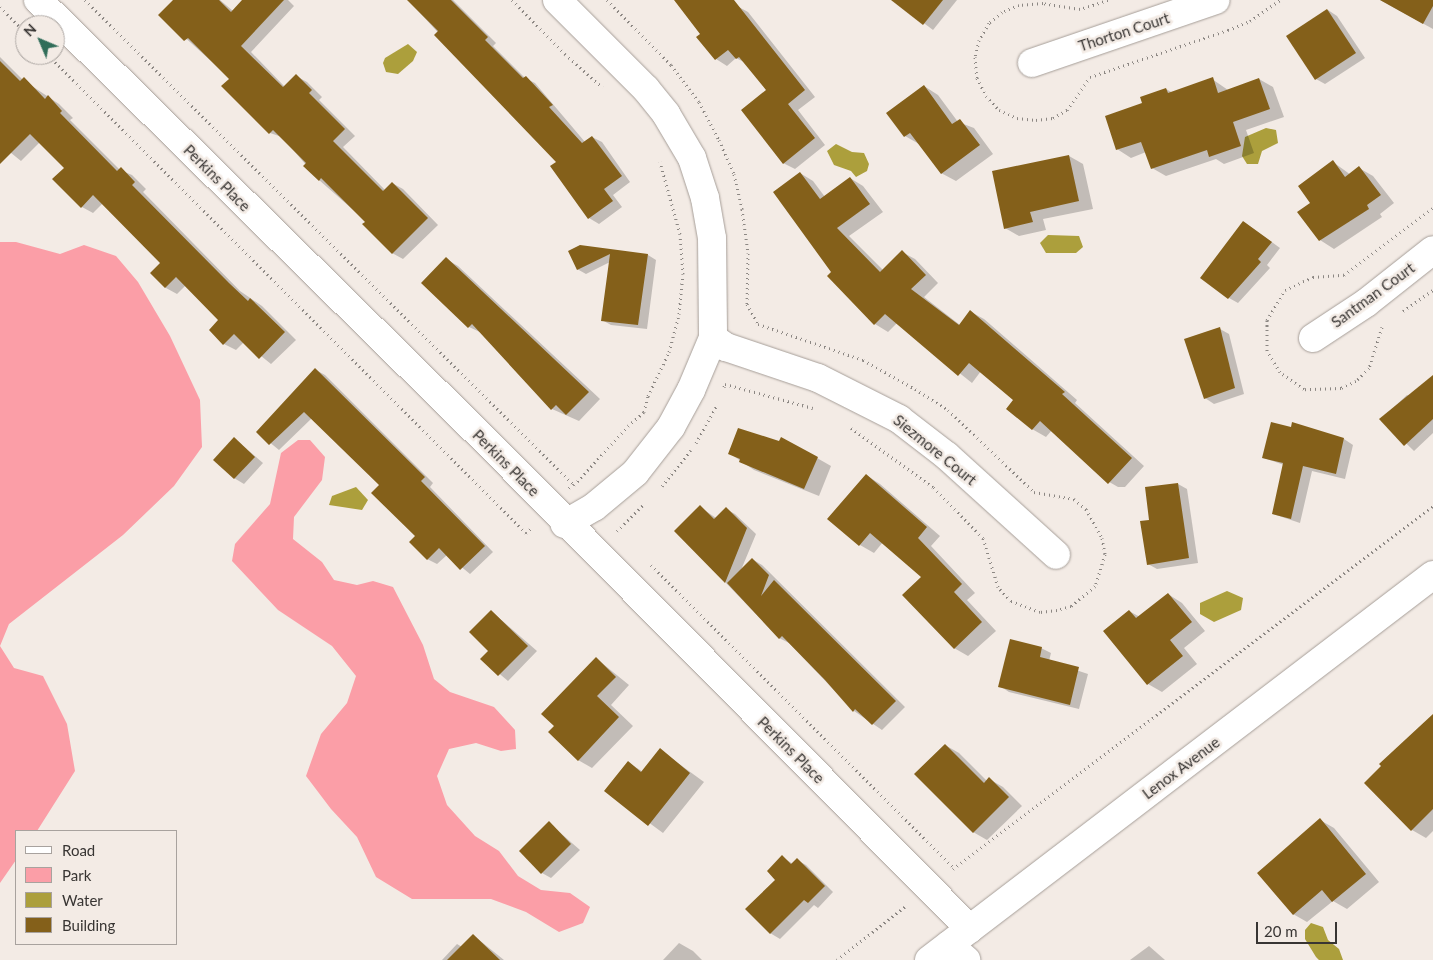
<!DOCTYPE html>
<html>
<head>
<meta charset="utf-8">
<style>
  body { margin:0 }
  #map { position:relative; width:1433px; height:960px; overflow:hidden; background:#f3ebe5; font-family:Lato,sans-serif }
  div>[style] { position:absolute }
  .green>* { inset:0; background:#fb9ea7 }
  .water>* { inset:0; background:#ac9f3c }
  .shadow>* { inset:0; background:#0003 }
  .building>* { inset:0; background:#84601a }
  .path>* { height:3px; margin-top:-1.5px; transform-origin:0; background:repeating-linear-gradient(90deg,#8c8783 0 1px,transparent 0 5px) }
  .roads { filter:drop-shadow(0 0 1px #a69e98) drop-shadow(0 0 1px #a69e98) }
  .minor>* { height:28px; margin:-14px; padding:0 14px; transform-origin:14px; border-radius:14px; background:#fff }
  span { translate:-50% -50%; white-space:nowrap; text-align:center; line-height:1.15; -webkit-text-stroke:5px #f3ebe5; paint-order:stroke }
  .street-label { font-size:15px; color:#383533 }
  .legend { position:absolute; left:15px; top:830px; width:162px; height:115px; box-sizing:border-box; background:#f3ebe5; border:1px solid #a8a29e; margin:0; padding:6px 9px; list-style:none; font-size:15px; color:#383533 }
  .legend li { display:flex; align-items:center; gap:10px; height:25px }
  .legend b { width:25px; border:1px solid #a8a29e }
  .north { position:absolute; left:15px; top:15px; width:50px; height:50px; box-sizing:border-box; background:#f3ebe5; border:1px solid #a8a29e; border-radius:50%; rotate:315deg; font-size:14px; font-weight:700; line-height:20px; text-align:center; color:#383533 }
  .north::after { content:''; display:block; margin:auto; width:18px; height:22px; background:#306d59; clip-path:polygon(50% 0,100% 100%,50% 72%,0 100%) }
  .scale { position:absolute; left:1256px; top:922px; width:81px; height:22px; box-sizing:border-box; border:2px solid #383533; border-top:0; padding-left:6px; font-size:15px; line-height:18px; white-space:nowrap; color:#383533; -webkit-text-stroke:4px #f3ebe5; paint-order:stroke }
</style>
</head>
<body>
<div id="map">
  <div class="green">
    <div style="clip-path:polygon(0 242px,16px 242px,60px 254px,84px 245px,116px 256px,138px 282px,170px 336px,200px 400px,202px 447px,174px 486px,123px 535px,9px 624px,0 646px)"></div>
    <div style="clip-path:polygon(298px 440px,310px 440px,325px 457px,322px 480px,294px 517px,293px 539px,322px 562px,334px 580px,357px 585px,373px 581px,393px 587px,423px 645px,434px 679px,450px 692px,494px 707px,515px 730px,516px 749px,501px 751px,476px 743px,449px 749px,437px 776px,447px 805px,475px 836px,499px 851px,518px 876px,541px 890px,570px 893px,590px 907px,583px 923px,559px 932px,526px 912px,491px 899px,412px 899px,376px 877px,357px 837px,331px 809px,306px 776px,321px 734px,347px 703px,356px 676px,332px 646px,278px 610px,232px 561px,235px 544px,270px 504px,281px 453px)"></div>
    <div style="clip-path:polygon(0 646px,14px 668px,43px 676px,67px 724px,75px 771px,37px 831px,16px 831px,16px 860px,0 883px)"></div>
  </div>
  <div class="water">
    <div style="clip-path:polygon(408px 44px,417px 52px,413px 61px,398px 74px,386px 72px,383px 63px,385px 58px)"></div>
    <div style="clip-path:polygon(1266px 128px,1276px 130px,1278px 143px,1262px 151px,1258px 164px,1247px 164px,1242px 156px,1245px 137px)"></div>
    <div style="clip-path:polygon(836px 144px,852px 152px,864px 153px,869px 164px,867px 171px,856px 177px,851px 171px,834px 165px,827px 151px)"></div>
    <div style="clip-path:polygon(1048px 235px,1079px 236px,1083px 247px,1076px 253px,1046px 253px,1040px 243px)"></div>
    <div style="clip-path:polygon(356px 487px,368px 500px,362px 510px,329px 505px,332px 496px)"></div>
    <div style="clip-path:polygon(1227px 591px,1243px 598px,1241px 610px,1214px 622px,1200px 614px,1200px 603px)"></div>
    <div style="clip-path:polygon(1311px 923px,1323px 927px,1328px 940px,1339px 949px,1343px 960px,1319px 960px,1316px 957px,1305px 939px,1305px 930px)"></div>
  </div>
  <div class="shadow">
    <div style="clip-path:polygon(175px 0,220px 0,233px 11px,244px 0,288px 0,294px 6px,251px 52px,285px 87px,296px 76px,307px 82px,322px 97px,319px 100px,355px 136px,343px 147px,385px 190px,392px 183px,403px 189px,438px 225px,403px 259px,392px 253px,367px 222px,319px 180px,282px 137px,270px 133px,231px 79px,160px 15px)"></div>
    <div style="clip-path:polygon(408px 0,453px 0,496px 43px,493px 46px,525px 78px,535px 83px,585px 142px,592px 137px,602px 142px,630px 182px,613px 195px,622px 207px,599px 224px,589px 218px,551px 166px,558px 162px)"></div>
    <div style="clip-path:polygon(675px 0,726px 0,748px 12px,815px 97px,798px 110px,825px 145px,795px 169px,783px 163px,767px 91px,746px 63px,736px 58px,727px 66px,716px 59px,701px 34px)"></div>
    <div style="clip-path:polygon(898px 0,957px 0,933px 30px,896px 2px)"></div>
    <div style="clip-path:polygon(1380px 0,1433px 0,1433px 29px)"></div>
    <div style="clip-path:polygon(1328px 10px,1337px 16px,1365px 58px,1325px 84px,1316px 79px)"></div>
    <div style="clip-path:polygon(0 57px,23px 80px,59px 104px,73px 118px,70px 120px,120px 170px,132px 175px,146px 189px,143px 192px,240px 291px,262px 306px,296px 340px,271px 364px,244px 342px,236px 350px,224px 344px,220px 320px,186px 285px,177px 294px,166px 288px,152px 273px,162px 263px,103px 203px,93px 213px,82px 207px,65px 168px,40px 142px,21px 161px,0 144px)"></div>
    <div style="clip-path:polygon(1212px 79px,1228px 90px,1259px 79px,1273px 87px,1284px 117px,1246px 130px,1254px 153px,1224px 164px,1216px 159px,1166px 176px,1152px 168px,1146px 152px,1131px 158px,1117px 149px,1144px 104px,1166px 89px,1173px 93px)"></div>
    <div style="clip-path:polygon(924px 86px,938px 95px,958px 122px,974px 128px,993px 154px,956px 181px,941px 173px,919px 144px,905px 136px)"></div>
    <div style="clip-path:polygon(1069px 156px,1083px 164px,1093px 209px,1043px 219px,1046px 230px,1019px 236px,1005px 228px)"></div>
    <div style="clip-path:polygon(1333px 162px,1351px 175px,1359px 168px,1373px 176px,1394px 203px,1380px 214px,1382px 217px,1334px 249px,1320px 240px,1299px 212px,1312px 203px)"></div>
    <div style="clip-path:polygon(800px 173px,813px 181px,825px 197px,850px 178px,863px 186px,883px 212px,849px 236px,883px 270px,902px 252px,915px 259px,938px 283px,924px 297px,960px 325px,971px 312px,984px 319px,1077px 400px,1075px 403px,1144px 466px,1125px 487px,1118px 487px,1104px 479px,1052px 430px,1046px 437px,1032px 429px,1014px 400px,981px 371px,972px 383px,897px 323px,888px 332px,875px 324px,833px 272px)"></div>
    <div style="clip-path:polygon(1244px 222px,1280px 248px,1267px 265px,1270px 268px,1238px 303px,1229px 298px)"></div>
    <div style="clip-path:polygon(569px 251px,648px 255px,656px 260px,647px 329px,611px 325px,602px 320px,610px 262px,586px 274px,577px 269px)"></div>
    <div style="clip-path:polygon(446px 259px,458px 266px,600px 399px,579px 421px,552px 409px,482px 333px,469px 327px)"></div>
    <div style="clip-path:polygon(1220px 329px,1229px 334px,1244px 394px,1214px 404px,1205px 398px)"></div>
    <div style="clip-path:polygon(316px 370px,325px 375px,433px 483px,430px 487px,493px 552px,470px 574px,447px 555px,437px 564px,427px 559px,417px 536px,381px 485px,312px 418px,279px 450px,257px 432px)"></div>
    <div style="clip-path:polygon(1433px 383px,1433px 433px,1414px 451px,1381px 419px,1407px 395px,1411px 397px)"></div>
    <div style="clip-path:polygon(235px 439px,263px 463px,244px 484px,234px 478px)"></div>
    <div style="clip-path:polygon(1344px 439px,1353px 445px,1345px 479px,1312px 471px,1300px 523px,1273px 514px,1284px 465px,1264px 458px)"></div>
    <div style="clip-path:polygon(729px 453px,817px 458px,831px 466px,819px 496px,754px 470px)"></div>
    <div style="clip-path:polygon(866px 475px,880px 484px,940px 536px,931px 546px,975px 593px,967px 600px,996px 631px,968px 656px,954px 648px,923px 576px,883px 542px,874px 553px,860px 545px)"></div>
    <div style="clip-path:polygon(1178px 484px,1187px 489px,1198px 563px,1157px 569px,1148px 564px,1151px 521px)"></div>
    <div style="clip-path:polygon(700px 507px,716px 518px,726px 509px,735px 514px,756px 534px,741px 570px,752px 559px,762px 565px,905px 707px,882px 730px,854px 711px,789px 643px,779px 638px,676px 531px)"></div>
    <div style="clip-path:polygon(1168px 594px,1182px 603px,1205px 631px,1184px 648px,1197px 664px,1162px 692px,1148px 684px,1129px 611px,1140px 617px)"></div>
    <div style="clip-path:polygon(491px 611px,537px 651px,508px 681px,482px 659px,490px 651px)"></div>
    <div style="clip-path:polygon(1041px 648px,1051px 653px,1049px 661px,1088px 674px,1079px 709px,1009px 692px,1000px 686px)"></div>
    <div style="clip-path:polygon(597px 659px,629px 685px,611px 705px,633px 726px,592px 768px,578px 760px)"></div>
    <div style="clip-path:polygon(1433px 725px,1433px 831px,1426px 838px,1412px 830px,1365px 783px)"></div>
    <div style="clip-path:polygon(945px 745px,959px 753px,987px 781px,989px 779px,1003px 787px,1022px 806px,987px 840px,973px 832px)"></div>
    <div style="clip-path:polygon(660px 750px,704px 782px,663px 833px,606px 791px,628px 762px,643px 772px)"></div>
    <div style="clip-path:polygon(1320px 820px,1334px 828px,1379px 882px,1347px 909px,1333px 901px,1307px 922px,1293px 914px)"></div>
    <div style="clip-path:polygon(549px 823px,580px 850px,551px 878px,542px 873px)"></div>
    <div style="clip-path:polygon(782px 857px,793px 864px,797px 860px,806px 865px,833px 892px,818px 908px,814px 905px,780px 939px,770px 933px)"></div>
    <div style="clip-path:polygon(473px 935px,504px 960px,442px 960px,457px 944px,462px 947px)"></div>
    <div style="clip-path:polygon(679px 943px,693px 951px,702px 960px,663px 960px)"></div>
    <div style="clip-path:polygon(1149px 946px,1165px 960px,1130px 960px)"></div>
  </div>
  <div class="building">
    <div style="clip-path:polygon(173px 0,219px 0,231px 12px,242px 0,284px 0,241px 46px,283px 87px,296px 74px,312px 90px,309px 93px,345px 129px,333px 141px,383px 191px,392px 182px,428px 218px,392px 254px,362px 224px,365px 222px,321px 178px,319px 181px,303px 166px,306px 163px,273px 130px,269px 134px,221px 86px,229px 79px,188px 38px,184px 41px,158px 15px)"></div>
    <div style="clip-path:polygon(407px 0,451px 0,488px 37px,485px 40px,523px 78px,526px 76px,553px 105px,549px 107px,582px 143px,592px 136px,622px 176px,604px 189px,613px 201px,588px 219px,550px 166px,556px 162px,434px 35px,438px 31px)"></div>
    <div style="clip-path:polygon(674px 0,734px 0,805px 90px,788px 104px,815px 138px,783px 164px,741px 110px,766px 90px,739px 57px,736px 59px,728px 50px,715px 60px,696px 37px,700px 34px)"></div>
    <div style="clip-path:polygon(891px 0,943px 0,923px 25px)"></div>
    <div style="clip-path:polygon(1380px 0,1433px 0,1433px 6px,1423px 24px)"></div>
    <div style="clip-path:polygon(1327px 9px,1356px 53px,1315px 80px,1286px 36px)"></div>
    <div style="clip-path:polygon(0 61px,20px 81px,24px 77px,45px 99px,48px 95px,62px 111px,60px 113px,117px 171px,121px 167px,135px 182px,132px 185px,229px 283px,248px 301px,250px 298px,285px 332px,259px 359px,234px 334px,223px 345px,209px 330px,218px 320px,176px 277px,165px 288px,150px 273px,160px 263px,93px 195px,81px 208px,52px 179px,64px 168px,30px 134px,0 164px)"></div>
    <div style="clip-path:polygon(1213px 77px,1218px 93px,1259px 78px,1270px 109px,1233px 122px,1241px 146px,1209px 157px,1207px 150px,1151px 169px,1141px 142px,1116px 150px,1105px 116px,1142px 103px,1140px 97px,1166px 88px,1168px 93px)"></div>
    <div style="clip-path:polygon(924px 85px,952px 124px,960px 119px,980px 145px,941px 174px,910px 133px,904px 137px,886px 113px)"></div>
    <div style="clip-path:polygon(1069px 155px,1079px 201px,1030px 212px,1033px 222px,1004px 229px,992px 171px)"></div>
    <div style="clip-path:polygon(1333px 160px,1345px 177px,1359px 166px,1381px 195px,1367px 205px,1369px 209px,1319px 241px,1297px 212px,1310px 203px,1298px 186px)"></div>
    <div style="clip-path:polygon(800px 172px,820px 199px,850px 177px,870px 204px,837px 228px,880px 272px,902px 250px,926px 275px,911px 289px,959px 325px,970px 310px,1065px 392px,1062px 394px,1132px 458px,1108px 484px,1040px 421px,1032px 430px,1006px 409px,1013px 400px,969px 363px,958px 376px,885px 314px,874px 325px,827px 276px,831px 272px,773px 192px)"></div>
    <div style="clip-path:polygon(1243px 221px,1272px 242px,1258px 259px,1261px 262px,1228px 299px,1200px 278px)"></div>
    <div style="clip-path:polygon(580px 245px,648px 254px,638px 325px,601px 321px,610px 254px,577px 270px,568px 251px)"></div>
    <div style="clip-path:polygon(446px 257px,589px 392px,566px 415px,556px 405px,551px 410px,472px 324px,468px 328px,421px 283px)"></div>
    <div style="clip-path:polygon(1220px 327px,1235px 388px,1204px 399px,1184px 339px)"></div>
    <div style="clip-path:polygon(315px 368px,425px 477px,421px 481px,485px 546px,460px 570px,439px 548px,427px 560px,409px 542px,415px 536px,371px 493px,379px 485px,304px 412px,269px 445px,256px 432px)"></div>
    <div style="clip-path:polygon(1433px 375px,1433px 419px,1404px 446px,1379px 419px)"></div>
    <div style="clip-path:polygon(1271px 422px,1291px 427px,1292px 422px,1344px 438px,1336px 474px,1303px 466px,1291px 519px,1272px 514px,1283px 463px,1262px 458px)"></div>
    <div style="clip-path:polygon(738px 428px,779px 441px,781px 437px,818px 457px,804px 489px,739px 462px,740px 459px,728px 454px)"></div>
    <div style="clip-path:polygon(234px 437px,255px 457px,234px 479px,213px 460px)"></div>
    <div style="clip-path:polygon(866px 474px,927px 527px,918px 538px,962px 584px,954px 592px,982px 622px,954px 649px,902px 595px,921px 577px,870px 533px,859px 546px,827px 519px)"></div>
    <div style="clip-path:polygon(1178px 483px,1189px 558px,1147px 565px,1140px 521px,1149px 520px,1145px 487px)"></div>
    <div style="clip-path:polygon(700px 505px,714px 519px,726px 507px,747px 528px,725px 583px,674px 531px)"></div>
    <div style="clip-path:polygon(752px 558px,769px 575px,761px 596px,774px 580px,896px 701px,872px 725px,855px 709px,853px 712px,825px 680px,782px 636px,779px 639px,727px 583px)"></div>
    <div style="clip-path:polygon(1168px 593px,1192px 622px,1170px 640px,1183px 656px,1147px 685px,1103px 631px,1129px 610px,1136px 618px)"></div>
    <div style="clip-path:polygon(491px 610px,528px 646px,498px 676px,480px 659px,488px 651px,469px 632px)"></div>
    <div style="clip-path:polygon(1010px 639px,1042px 647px,1040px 657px,1079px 667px,1070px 705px,998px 687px)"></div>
    <div style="clip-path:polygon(596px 657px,616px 677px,597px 696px,619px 717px,578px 761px,548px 732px,554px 726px,541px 714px)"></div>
    <div style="clip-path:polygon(1433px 714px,1433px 809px,1411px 831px,1364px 783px,1381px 766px,1379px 764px)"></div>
    <div style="clip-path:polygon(945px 744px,984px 783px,989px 777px,1009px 797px,973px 833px,914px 774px)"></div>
    <div style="clip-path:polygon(660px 748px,690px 773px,648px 826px,604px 791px,628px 761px,641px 772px)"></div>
    <div style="clip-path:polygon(1320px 818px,1366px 874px,1332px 902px,1322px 890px,1293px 915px,1257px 873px)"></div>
    <div style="clip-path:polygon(549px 821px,571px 844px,541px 874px,519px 851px)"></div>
    <div style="clip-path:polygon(782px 855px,791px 864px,797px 858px,825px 886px,808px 903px,804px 900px,770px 934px,745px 909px,775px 880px,767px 871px)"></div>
    <div style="clip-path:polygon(473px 934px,500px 960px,447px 960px)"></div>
  </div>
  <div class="path">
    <div style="left:85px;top:0;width:687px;rotate:44.76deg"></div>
    <div style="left:573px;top:484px;width:6px;rotate:135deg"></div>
    <div style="left:512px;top:0;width:76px;rotate:45.5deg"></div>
    <div style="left:565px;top:54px;width:50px;rotate:41.7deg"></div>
    <div style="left:607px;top:0;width:91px;rotate:45.4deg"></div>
    <div style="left:671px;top:65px;width:46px;rotate:52.9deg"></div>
    <div style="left:699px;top:102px;width:43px;rotate:62.2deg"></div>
    <div style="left:719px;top:140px;width:37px;rotate:66deg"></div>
    <div style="left:734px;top:174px;width:36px;rotate:77deg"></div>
    <div style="left:742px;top:209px;width:44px;rotate:82.2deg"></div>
    <div style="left:748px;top:253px;width:51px;rotate:91.1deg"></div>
    <div style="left:747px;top:304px;width:23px;rotate:61deg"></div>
    <div style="left:758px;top:324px;width:111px;rotate:18.9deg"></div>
    <div style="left:863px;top:360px;width:60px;rotate:29.1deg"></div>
    <div style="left:915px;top:389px;width:39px;rotate:32deg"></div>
    <div style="left:948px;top:410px;width:119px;rotate:43.6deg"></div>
    <div style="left:1034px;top:492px;width:41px;rotate:9.9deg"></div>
    <div style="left:1074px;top:499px;width:16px;rotate:40deg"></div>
    <div style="left:1086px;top:509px;width:33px;rotate:61deg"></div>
    <div style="left:1102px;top:538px;width:16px;rotate:79deg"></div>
    <div style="left:1105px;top:554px;width:34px;rotate:107deg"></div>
    <div style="left:1095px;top:586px;width:31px;rotate:140deg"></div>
    <div style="left:1071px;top:606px;width:15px;rotate:164deg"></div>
    <div style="left:1057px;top:610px;width:17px;rotate:173deg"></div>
    <div style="left:1040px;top:612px;width:31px;rotate:-159deg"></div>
    <div style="left:1011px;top:601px;width:19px;rotate:-133deg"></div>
    <div style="left:998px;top:587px;width:51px;rotate:-107deg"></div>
    <div style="left:983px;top:538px;width:71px;rotate:-134.4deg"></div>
    <div style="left:933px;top:487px;width:101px;rotate:-144.3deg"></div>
    <div style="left:1108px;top:0;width:29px;rotate:162deg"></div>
    <div style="left:1080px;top:9px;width:37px;rotate:-171deg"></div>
    <div style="left:1043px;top:3px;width:24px;rotate:175deg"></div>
    <div style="left:1019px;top:5px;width:18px;rotate:158deg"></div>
    <div style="left:1002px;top:12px;width:17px;rotate:140deg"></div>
    <div style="left:989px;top:23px;width:20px;rotate:120deg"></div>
    <div style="left:979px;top:40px;width:17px;rotate:103deg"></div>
    <div style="left:975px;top:57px;width:21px;rotate:85deg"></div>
    <div style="left:977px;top:78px;width:20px;rotate:63deg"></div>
    <div style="left:986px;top:96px;width:19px;rotate:47deg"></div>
    <div style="left:999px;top:110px;width:20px;rotate:24deg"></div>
    <div style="left:1017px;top:118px;width:19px;rotate:6deg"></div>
    <div style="left:1036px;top:120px;width:17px;rotate:-7deg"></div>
    <div style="left:1053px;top:118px;width:16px;rotate:-30deg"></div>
    <div style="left:1067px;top:110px;width:40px;rotate:-55.1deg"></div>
    <div style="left:1090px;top:77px;width:146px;rotate:-18.8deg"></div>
    <div style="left:1228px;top:30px;width:24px;rotate:-22deg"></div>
    <div style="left:1250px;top:21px;width:37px;rotate:-35deg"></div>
    <div style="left:0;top:7px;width:35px;rotate:45deg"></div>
    <div style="left:48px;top:55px;width:676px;rotate:45deg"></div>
    <div style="left:526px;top:533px;width:8px;rotate:-45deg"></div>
    <div style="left:1403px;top:311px;width:37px;rotate:-35deg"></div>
    <div style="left:1382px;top:327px;width:43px;rotate:107.6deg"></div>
    <div style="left:1369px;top:368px;width:18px;rotate:135deg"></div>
    <div style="left:1356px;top:381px;width:17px;rotate:155deg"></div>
    <div style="left:1341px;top:388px;width:37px;rotate:178deg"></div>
    <div style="left:1304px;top:389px;width:29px;rotate:-145deg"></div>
    <div style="left:1280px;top:372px;width:25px;rotate:-122deg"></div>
    <div style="left:1267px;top:351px;width:31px;rotate:-90deg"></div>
    <div style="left:1267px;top:320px;width:35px;rotate:-59deg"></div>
    <div style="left:1285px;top:290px;width:31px;rotate:-25deg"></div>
    <div style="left:1313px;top:277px;width:31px;rotate:-4deg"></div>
    <div style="left:1344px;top:275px;width:111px;rotate:-37deg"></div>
    <div style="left:724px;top:387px;width:3px;rotate:-72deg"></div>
    <div style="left:725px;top:384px;width:91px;rotate:15.3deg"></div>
    <div style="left:696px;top:443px;width:43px;rotate:-61.1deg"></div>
    <div style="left:574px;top:485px;width:80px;rotate:-47.5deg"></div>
    <div style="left:628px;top:426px;width:21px;rotate:-41deg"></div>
    <div style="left:644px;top:412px;width:16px;rotate:-76deg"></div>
    <div style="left:648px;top:396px;width:49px;rotate:-64.5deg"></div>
    <div style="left:669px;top:352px;width:39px;rotate:-75deg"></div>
    <div style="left:679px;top:314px;width:40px;rotate:-84.3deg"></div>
    <div style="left:683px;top:274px;width:40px;rotate:-94.3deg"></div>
    <div style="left:680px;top:234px;width:75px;rotate:-105.5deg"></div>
    <div style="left:662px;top:486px;width:46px;rotate:-51.1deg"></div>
    <div style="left:617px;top:531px;width:40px;rotate:-45deg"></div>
    <div style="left:651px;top:565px;width:429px;rotate:45deg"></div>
    <div style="left:953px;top:869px;width:602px;rotate:-37.1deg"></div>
    <div style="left:837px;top:960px;width:89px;rotate:-38.2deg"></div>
  </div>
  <div class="roads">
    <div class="minor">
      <div style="left:38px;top:0;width:636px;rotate:44.55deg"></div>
      <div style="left:491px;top:446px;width:680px;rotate:45.24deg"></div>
      <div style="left:557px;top:0;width:126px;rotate:45deg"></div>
      <div style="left:646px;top:89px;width:32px;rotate:51deg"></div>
      <div style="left:666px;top:114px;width:51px;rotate:59.4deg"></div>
      <div style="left:692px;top:158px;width:42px;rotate:72deg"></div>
      <div style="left:705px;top:198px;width:41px;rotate:80.1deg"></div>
      <div style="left:712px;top:238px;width:100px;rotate:89.4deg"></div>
      <div style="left:713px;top:338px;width:56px;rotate:112.9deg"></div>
      <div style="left:691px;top:390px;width:42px;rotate:118.4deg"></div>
      <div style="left:671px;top:427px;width:58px;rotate:128deg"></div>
      <div style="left:635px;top:473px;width:53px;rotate:140.3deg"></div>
      <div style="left:594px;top:507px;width:34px;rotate:150deg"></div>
      <div style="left:1032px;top:63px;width:194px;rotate:-18.9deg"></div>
      <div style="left:713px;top:338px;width:16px;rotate:35deg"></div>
      <div style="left:726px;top:347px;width:97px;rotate:18.6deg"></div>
      <div style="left:818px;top:378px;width:91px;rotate:26.8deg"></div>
      <div style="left:899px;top:419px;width:61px;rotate:37.6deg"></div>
      <div style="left:947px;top:456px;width:147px;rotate:42.2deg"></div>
      <div style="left:1313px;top:338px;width:64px;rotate:-33.4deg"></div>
      <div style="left:1366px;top:303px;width:85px;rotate:-38.3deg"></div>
      <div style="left:949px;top:945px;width:23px;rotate:41deg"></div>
      <div style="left:929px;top:960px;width:634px;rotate:-37.38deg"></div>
    </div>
  </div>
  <div class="street-label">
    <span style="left:1124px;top:32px;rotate:-18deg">Thorton Court</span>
    <span style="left:217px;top:178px;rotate:45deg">Perkins Place</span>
    <span style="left:1373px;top:295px;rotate:-36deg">Santman Court</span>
    <span style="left:935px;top:450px;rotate:39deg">Siezmore Court</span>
    <span style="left:506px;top:463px;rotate:45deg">Perkins Place</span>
    <span style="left:791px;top:750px;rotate:45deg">Perkins Place</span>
    <span style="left:1181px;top:768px;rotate:-37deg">Lenox Avenue</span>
  </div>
  <ul class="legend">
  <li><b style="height:6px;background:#fff"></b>Road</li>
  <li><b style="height:14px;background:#fb9ea7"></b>Park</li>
  <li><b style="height:14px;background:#ac9f3c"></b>Water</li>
  <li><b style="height:14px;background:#84601a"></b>Building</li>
  </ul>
  <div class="north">N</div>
  <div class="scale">20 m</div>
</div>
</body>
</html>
